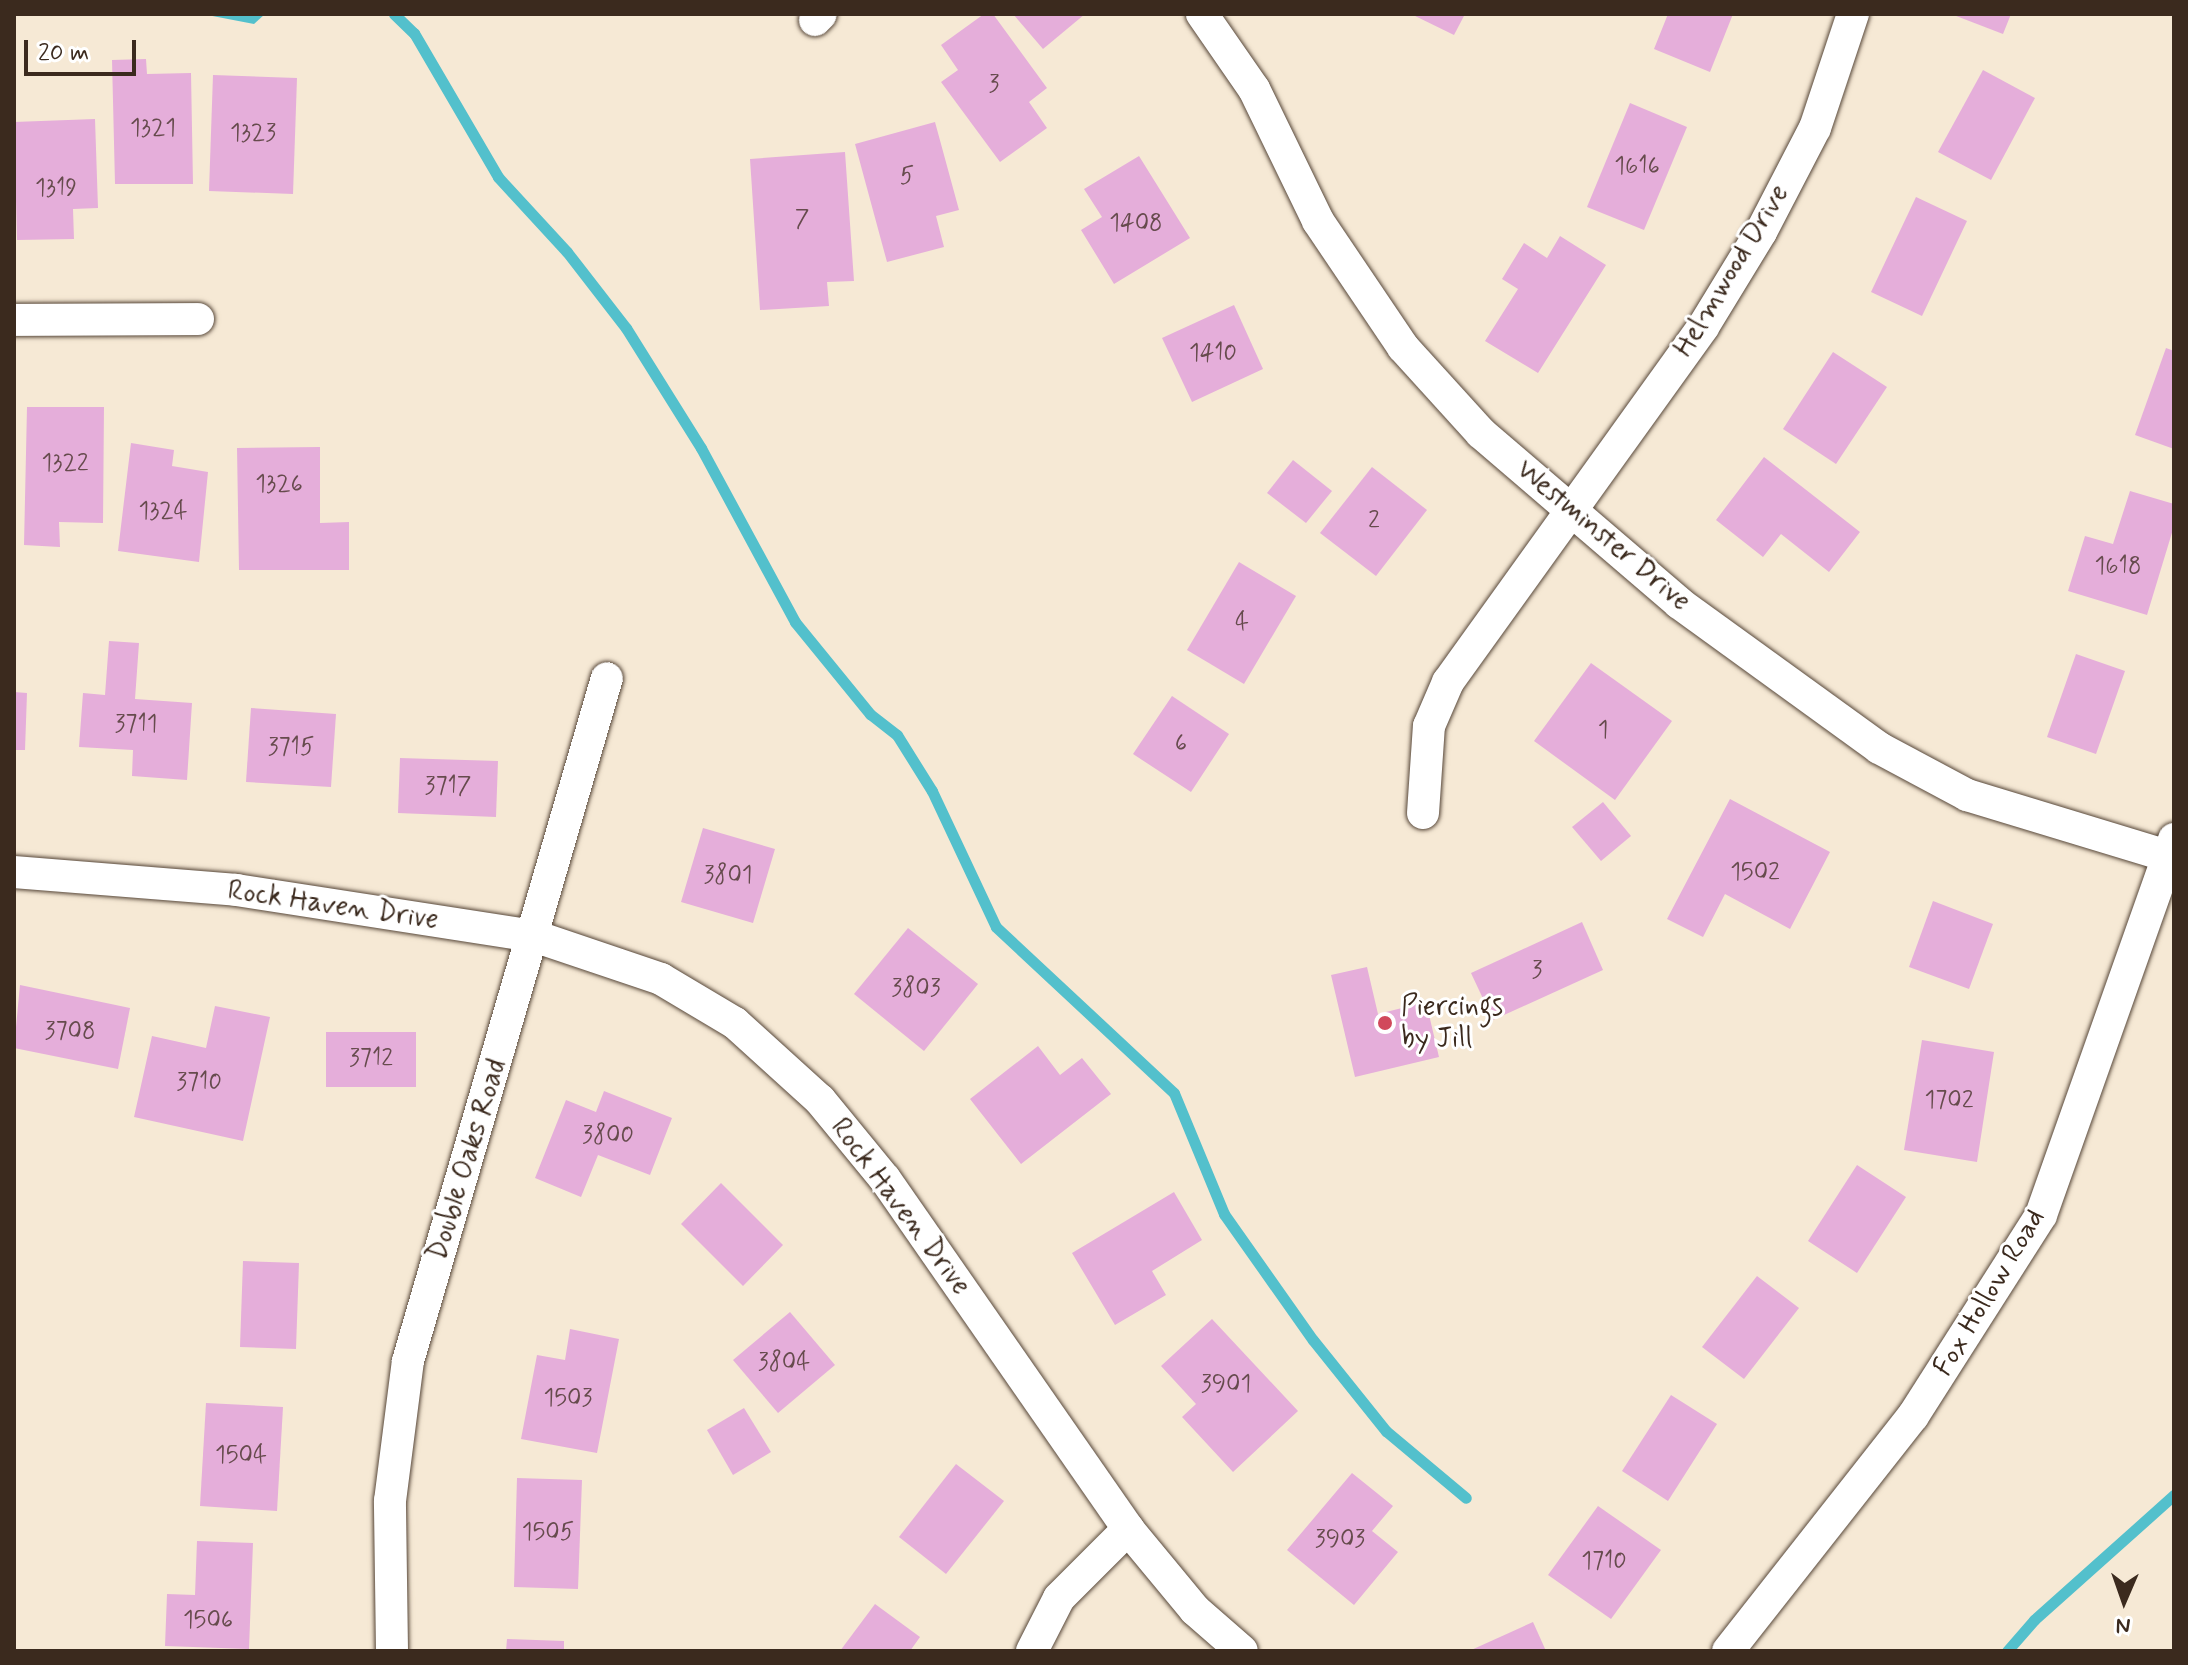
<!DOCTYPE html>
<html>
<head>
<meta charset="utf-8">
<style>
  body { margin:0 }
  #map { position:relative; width:2188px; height:1665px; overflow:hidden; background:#f6e9d5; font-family:Mynerve,sans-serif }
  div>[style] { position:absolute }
  .water>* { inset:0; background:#53c0cc }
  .stream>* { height:11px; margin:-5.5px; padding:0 5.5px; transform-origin:5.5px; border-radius:5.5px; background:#53c0cc }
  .building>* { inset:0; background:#e5aeda }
  .roads { filter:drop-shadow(0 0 2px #574739) drop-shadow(0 0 2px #574739) }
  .minor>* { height:32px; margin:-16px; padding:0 16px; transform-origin:16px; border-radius:16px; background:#fff }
  .dots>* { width:22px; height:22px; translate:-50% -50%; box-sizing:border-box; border:4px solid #fff; border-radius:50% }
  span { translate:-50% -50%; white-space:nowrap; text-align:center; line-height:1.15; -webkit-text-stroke:6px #fff; paint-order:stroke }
  .number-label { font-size:24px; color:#664b4d }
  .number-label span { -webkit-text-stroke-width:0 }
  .street-label { font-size:28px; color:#3b2a1e }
  .poi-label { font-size:28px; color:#3b2a1e }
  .left { translate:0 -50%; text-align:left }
  .frame { position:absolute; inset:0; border:16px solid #3b2a1e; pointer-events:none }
  .north { position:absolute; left:2084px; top:1561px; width:80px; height:80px; -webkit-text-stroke:6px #fff; paint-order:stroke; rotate:182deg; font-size:22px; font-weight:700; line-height:32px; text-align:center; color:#3b2a1e }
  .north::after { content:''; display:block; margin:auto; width:28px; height:36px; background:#3b2a1e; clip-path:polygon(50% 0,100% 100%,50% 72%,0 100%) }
  .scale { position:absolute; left:24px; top:40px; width:112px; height:36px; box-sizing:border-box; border:4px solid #3b2a1e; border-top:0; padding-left:10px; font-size:24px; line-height:28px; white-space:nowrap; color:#3b2a1e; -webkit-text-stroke:6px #fff; paint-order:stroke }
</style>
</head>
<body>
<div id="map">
  <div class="water">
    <div style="clip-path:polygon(202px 14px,265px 14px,254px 24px)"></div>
  </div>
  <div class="stream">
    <div style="left:394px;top:14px;width:28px;rotate:44deg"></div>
    <div style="left:414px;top:33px;width:167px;rotate:59.7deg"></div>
    <div style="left:498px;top:177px;width:102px;rotate:47.4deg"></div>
    <div style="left:567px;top:252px;width:96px;rotate:52.2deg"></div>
    <div style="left:626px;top:328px;width:142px;rotate:58deg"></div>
    <div style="left:701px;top:448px;width:198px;rotate:61.6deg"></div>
    <div style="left:795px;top:622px;width:119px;rotate:50.8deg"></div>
    <div style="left:870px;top:714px;width:34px;rotate:38deg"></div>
    <div style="left:897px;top:735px;width:66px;rotate:58deg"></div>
    <div style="left:932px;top:791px;width:150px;rotate:64.8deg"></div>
    <div style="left:996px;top:927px;width:243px;rotate:43deg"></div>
    <div style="left:1174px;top:1093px;width:131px;rotate:67.5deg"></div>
    <div style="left:1224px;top:1214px;width:154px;rotate:54.8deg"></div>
    <div style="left:1313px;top:1340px;width:117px;rotate:51.3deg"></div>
    <div style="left:1386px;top:1431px;width:104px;rotate:39.9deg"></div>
    <div style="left:2007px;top:1651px;width:41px;rotate:-48.9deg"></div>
    <div style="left:2034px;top:1620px;width:188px;rotate:-41.8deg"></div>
  </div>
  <div class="building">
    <div style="clip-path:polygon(984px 14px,993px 14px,1047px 88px,1029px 102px,1047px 128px,1000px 162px,941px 82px,958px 70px,941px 45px)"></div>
    <div style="clip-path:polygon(1013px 14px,1085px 14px,1043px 49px)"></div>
    <div style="clip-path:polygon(1411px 14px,1465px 14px,1454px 35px)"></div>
    <div style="clip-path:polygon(1668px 14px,1733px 14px,1710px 72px,1654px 49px)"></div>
    <div style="clip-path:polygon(1951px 14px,2011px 14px,2003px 34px)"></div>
    <div style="clip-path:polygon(146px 59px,147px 74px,191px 73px,193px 184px,115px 184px,112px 60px)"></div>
    <div style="clip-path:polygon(1983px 70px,2035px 98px,1991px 180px,1938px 152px)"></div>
    <div style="clip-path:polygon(213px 75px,297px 78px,293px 194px,209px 191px)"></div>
    <div style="clip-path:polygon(1630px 103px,1687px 127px,1644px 230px,1587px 207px)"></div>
    <div style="clip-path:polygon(95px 119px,98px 208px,73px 209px,74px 239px,17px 240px,14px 122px)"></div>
    <div style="clip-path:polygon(935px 122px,959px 210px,936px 216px,944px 247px,887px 262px,855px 144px)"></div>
    <div style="clip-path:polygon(845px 152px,854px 281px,827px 282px,829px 306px,760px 310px,750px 159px)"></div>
    <div style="clip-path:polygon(1139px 156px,1190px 238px,1114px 284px,1081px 230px,1102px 217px,1084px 189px)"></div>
    <div style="clip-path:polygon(1916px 197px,1967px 221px,1922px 316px,1871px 292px)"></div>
    <div style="clip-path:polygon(1560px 236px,1606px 265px,1538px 373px,1485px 341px,1518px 289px,1502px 279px,1524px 243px,1547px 258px)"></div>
    <div style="clip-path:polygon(1234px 305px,1263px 369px,1192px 402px,1162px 338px)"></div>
    <div style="clip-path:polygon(2166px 348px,2174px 351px,2174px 449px,2135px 435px)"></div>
    <div style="clip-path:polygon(1833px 352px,1887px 387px,1836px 464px,1783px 429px)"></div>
    <div style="clip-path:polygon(27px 407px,104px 407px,103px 523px,59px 522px,60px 547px,24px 545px)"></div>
    <div style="clip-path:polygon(131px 443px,174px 450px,172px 466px,208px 472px,199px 562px,118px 551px)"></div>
    <div style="clip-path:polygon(320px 447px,320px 523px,349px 522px,349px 570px,239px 570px,237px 448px)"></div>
    <div style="clip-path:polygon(1764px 457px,1860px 532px,1829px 572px,1781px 534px,1763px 557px,1716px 520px)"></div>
    <div style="clip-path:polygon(1293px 460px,1332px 491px,1306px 523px,1267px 493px)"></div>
    <div style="clip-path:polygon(1372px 467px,1427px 510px,1376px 576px,1320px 533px)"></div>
    <div style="clip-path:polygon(2130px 491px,2174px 504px,2174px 526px,2147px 615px,2068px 591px,2085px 536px,2113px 544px)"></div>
    <div style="clip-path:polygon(1239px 562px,1296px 596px,1244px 684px,1187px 650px)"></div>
    <div style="clip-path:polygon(109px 641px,139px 643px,135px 699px,192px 703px,187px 780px,132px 776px,133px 750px,79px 747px,83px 693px,105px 695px)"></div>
    <div style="clip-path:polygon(2076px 654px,2125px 671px,2096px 754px,2047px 737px)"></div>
    <div style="clip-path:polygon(1591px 663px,1672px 721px,1615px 800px,1534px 741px)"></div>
    <div style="clip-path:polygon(14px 692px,27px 693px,25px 750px,14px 750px)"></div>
    <div style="clip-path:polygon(1172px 696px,1229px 734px,1191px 792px,1133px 754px)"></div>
    <div style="clip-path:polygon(251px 708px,336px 714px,331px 787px,246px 782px)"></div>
    <div style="clip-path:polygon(400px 758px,498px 761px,496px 817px,398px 813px)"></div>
    <div style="clip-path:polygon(1730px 799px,1830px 852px,1790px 929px,1725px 894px,1703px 937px,1667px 919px)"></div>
    <div style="clip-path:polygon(1603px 802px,1631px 836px,1601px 861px,1572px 827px)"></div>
    <div style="clip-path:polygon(703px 828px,775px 849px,753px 923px,681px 902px)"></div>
    <div style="clip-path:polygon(1933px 901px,1993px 924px,1969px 989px,1909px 967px)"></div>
    <div style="clip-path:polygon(1582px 922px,1603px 970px,1493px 1020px,1471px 973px)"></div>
    <div style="clip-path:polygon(908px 928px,978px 984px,924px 1051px,854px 994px)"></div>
    <div style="clip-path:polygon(1367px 967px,1378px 1014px,1426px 1002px,1439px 1057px,1355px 1077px,1331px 975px)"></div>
    <div style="clip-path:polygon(20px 985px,130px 1008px,118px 1069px,14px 1048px)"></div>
    <div style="clip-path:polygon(215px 1006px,270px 1017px,243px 1141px,134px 1117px,152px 1036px,206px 1048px)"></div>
    <div style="clip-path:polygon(326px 1032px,416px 1032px,416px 1087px,326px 1087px)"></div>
    <div style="clip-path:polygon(1922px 1040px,1994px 1052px,1977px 1162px,1904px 1150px)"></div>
    <div style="clip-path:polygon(1038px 1046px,1060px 1075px,1082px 1058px,1111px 1094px,1021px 1164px,970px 1099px)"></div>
    <div style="clip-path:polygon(604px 1091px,672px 1118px,650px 1175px,598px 1155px,581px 1197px,535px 1178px,566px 1100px,596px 1112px)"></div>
    <div style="clip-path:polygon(1857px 1165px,1906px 1197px,1857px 1273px,1808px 1241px)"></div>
    <div style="clip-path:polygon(721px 1183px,783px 1245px,743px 1286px,681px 1224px)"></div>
    <div style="clip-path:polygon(1174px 1192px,1202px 1240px,1152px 1271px,1166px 1295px,1115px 1325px,1072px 1253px)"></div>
    <div style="clip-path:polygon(243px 1261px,299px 1263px,296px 1349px,240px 1347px)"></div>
    <div style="clip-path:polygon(1757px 1276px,1799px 1308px,1744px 1379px,1702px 1347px)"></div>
    <div style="clip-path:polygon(790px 1312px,835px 1365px,778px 1413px,733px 1360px)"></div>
    <div style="clip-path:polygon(1212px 1319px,1298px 1411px,1233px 1472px,1182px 1417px,1196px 1404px,1161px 1366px)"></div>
    <div style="clip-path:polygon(570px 1329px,619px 1339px,597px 1453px,521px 1439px,537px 1355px,565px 1360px)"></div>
    <div style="clip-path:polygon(1671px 1395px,1717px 1424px,1668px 1501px,1622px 1471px)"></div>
    <div style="clip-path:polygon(206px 1403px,283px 1407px,277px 1511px,200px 1506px)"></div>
    <div style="clip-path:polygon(744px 1408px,771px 1452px,733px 1475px,707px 1430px)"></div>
    <div style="clip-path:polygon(956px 1464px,1004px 1501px,946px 1574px,899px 1537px)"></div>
    <div style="clip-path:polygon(1352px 1473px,1393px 1506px,1372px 1531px,1398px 1552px,1354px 1605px,1287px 1550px)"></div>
    <div style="clip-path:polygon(517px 1478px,582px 1480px,578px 1589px,514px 1587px)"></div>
    <div style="clip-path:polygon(1598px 1506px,1661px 1550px,1611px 1619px,1548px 1575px)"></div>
    <div style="clip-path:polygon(197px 1541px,253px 1543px,249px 1649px,165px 1646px,167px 1594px,195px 1595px)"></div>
    <div style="clip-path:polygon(875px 1604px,920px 1637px,910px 1651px,840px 1651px)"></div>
    <div style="clip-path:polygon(1533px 1622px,1546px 1651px,1469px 1651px)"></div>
    <div style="clip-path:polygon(507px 1639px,564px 1641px,564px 1651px,506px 1651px)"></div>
  </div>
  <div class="roads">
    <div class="minor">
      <div style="left:1202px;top:14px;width:91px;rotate:55.3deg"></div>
      <div style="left:1254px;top:89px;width:147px;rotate:64.1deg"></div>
      <div style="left:1318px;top:221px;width:152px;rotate:56deg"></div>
      <div style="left:1403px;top:347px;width:116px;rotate:47.8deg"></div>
      <div style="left:1481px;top:433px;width:261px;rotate:40.6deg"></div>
      <div style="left:1679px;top:603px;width:247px;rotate:35.9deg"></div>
      <div style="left:1879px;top:748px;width:100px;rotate:28.1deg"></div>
      <div style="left:1967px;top:795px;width:216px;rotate:16.9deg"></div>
      <div style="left:815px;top:20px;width:8px;rotate:-45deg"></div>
      <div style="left:14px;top:320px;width:184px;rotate:-0.3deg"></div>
      <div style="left:1423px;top:813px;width:87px;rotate:-86.1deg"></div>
      <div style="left:1429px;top:726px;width:48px;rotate:-66.6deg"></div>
      <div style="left:1448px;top:682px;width:437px;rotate:-54.3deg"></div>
      <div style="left:1703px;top:327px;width:111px;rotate:-58.6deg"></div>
      <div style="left:1761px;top:232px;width:117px;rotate:-62.6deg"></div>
      <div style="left:1815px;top:128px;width:120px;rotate:-71.6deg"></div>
      <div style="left:14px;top:872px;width:223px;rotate:4.6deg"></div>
      <div style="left:236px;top:890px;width:302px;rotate:8.8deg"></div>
      <div style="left:534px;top:936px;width:134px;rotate:18.7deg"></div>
      <div style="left:661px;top:979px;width:86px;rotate:30.7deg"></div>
      <div style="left:735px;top:1023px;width:115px;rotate:42.2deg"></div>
      <div style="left:820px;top:1100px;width:102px;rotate:50.6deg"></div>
      <div style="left:885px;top:1179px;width:426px;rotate:55.2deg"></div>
      <div style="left:1128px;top:1529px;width:105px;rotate:50.4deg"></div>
      <div style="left:1195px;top:1610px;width:62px;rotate:41.1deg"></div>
      <div style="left:392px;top:1651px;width:150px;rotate:-90.8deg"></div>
      <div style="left:390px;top:1501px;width:141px;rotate:-82.7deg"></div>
      <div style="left:408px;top:1361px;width:711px;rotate:-73.76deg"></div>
      <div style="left:1032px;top:1651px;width:59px;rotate:-63deg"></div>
      <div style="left:1059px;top:1598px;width:98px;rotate:-45deg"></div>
      <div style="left:1728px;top:1651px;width:299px;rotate:-51.8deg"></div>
      <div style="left:1913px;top:1416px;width:238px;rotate:-57.5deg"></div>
      <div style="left:2041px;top:1215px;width:399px;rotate:-70.5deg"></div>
    </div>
  </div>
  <div class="dots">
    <div style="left:1385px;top:1023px;background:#d1495b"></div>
  </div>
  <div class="number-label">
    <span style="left:994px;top:85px">3</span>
    <span style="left:153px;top:129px">1321</span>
    <span style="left:253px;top:134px">1323</span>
    <span style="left:1637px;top:167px">1616</span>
    <span style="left:907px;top:177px">5</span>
    <span style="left:56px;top:189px">1319</span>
    <span style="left:802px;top:220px">7</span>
    <span style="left:1136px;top:224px">1408</span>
    <span style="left:1213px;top:354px">1410</span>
    <span style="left:65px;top:464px">1322</span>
    <span style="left:279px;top:485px">1326</span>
    <span style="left:163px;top:512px">1324</span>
    <span style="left:1374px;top:521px">2</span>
    <span style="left:2118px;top:567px">1618</span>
    <span style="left:1242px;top:623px">4</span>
    <span style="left:136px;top:725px">3711</span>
    <span style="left:1603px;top:731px">1</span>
    <span style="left:1181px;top:744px">6</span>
    <span style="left:291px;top:748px">3715</span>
    <span style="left:448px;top:787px">3717</span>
    <span style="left:1755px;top:873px">1502</span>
    <span style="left:728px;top:876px">3801</span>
    <span style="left:1537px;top:971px">3</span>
    <span style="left:916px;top:989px">3803</span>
    <span style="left:70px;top:1032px">3708</span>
    <span style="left:371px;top:1059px">3712</span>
    <span style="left:199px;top:1083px">3710</span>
    <span style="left:1949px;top:1101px">1702</span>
    <span style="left:608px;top:1136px">3800</span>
    <span style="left:784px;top:1363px">3804</span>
    <span style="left:1226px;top:1385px">3901</span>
    <span style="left:568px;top:1399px">1503</span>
    <span style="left:241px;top:1456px">1504</span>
    <span style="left:548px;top:1533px">1505</span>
    <span style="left:1340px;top:1540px">3903</span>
    <span style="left:1604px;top:1562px">1710</span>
    <span style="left:208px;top:1621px">1506</span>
  </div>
  <div class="street-label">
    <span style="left:1732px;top:271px;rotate:-59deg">Helmwood Drive</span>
    <span style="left:1603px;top:536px;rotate:40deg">Westminster Drive</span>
    <span style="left:333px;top:906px;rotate:8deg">Rock Haven Drive</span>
    <span style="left:468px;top:1160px;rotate:-73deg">Double Oaks Road</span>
    <span style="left:900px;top:1207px;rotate:53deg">Rock Haven Drive</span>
    <span style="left:1990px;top:1293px;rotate:-59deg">Fox Hollow Road</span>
  </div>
  <div class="poi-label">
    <span class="left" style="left:1401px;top:1023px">Piercings<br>by Jill</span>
  </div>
  <div class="frame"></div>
  <div class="north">N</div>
  <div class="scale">20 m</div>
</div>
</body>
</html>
